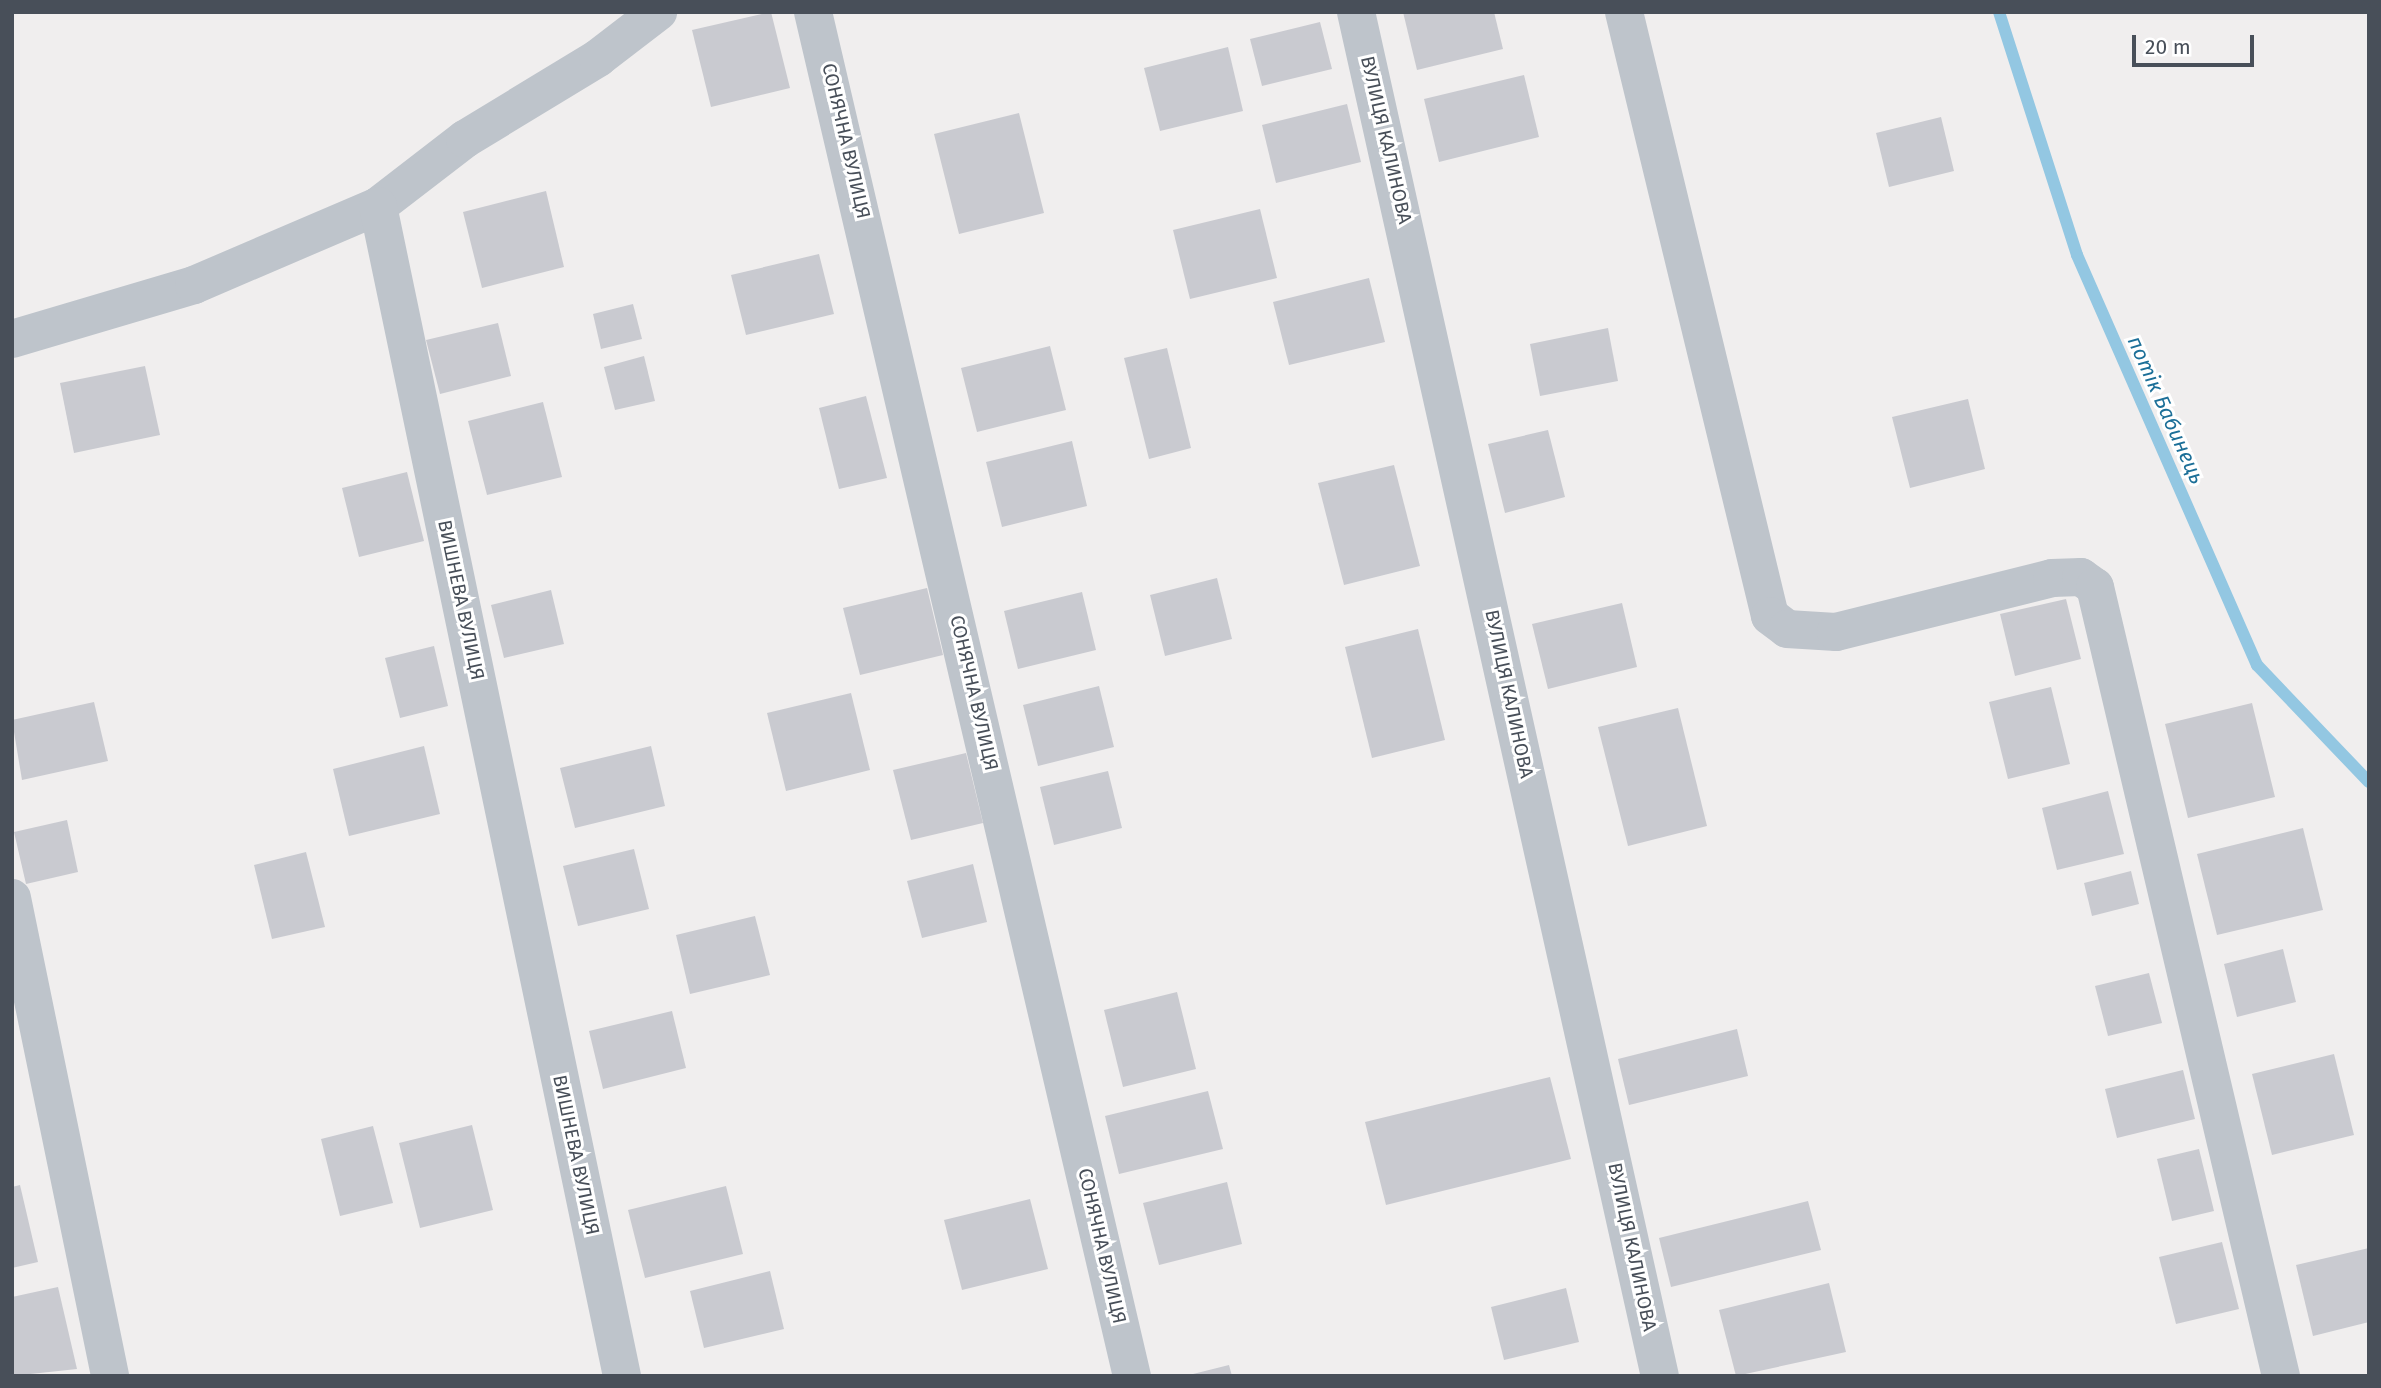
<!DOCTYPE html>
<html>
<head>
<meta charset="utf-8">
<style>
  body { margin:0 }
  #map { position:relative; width:2381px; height:1388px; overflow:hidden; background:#f0eeee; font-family:"Fira Sans",sans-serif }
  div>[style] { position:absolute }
  .stream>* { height:12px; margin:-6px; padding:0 6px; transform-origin:6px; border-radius:6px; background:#93c7e2 }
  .building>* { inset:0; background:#c9cad0 }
  .minor>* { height:38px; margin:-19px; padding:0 19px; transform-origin:19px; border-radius:19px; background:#bec4cb }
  span { translate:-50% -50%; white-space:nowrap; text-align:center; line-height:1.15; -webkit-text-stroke:6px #fff; paint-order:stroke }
  .street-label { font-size:19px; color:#484f59 }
  .water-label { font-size:21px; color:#1c6f98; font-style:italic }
  .frame { position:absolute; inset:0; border:14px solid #484f59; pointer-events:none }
  .scale { position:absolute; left:2132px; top:35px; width:122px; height:32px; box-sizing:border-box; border:4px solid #484f59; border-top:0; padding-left:9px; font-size:21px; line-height:24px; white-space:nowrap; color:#484f59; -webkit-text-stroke:5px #fff; paint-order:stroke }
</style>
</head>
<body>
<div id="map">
  <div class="stream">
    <div style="left:1999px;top:12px;width:255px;rotate:72.2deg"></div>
    <div style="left:2077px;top:255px;width:448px;rotate:66.3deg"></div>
    <div style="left:2257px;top:665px;width:162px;rotate:46.3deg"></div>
  </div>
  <div class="building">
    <div style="clip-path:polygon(771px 12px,790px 88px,711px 107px,692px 30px)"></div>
    <div style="clip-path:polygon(1403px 12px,1494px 12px,1503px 49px,1417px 70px)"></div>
    <div style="clip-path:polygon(1320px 22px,1332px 69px,1262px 86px,1250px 39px)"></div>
    <div style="clip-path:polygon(1228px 47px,1243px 111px,1160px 131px,1144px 68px)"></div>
    <div style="clip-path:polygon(1524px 75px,1539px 137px,1439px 162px,1424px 99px)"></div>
    <div style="clip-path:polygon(1347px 104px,1361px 162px,1276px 183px,1262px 125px)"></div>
    <div style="clip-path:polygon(1019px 113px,1044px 213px,959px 234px,934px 134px)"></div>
    <div style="clip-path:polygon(1941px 117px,1954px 171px,1889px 187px,1876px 133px)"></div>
    <div style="clip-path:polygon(546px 191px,564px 267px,482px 288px,463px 212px)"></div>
    <div style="clip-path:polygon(1260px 209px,1277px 278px,1190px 299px,1173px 230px)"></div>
    <div style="clip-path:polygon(819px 254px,834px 314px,746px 335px,731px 275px)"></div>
    <div style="clip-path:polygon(1369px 278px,1385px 342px,1289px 365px,1273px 302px)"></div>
    <div style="clip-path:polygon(633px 304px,642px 339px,601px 349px,593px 314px)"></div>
    <div style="clip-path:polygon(498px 323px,511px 376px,440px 394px,426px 340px)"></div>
    <div style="clip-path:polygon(1608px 328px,1618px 381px,1540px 396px,1530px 344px)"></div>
    <div style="clip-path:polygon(1050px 346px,1066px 410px,977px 432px,961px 368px)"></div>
    <div style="clip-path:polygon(1167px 348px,1191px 448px,1149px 459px,1124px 358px)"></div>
    <div style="clip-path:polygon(644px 356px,655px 401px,615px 410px,604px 367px)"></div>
    <div style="clip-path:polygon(145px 366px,160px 435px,74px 453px,60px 383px)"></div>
    <div style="clip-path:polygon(866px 396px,887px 478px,839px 489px,819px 408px)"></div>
    <div style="clip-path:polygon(1968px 399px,1985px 469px,1910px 488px,1892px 417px)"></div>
    <div style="clip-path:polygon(543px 402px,562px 477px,487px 495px,468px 421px)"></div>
    <div style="clip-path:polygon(1548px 430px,1565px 497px,1505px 513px,1488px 444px)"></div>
    <div style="clip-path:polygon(1072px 441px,1087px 506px,1002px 527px,986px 462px)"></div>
    <div style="clip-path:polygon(1394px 465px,1420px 566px,1344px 585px,1318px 483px)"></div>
    <div style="clip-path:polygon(407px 472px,424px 541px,359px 557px,342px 488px)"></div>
    <div style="clip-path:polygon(1217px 578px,1232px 639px,1165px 656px,1150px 595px)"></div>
    <div style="clip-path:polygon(927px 588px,943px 655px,860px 675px,843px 608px)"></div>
    <div style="clip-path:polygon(551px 590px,564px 644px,504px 658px,491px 605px)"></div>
    <div style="clip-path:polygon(1082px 592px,1096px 650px,1018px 669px,1004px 611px)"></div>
    <div style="clip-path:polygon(2066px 599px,2081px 659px,2015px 676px,2000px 614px)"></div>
    <div style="clip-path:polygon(1622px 603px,1637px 667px,1548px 689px,1532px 624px)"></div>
    <div style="clip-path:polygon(1418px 629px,1445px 740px,1372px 758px,1345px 647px)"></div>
    <div style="clip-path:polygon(434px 646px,448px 706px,400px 718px,385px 658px)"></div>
    <div style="clip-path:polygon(1099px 686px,1114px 747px,1038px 766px,1023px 705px)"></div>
    <div style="clip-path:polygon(2051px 687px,2070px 764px,2008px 779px,1989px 702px)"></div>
    <div style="clip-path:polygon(851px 693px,870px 770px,786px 791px,767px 713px)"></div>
    <div style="clip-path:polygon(94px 702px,108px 761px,22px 780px,12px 720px)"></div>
    <div style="clip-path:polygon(2252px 703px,2275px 797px,2188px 818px,2165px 724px)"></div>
    <div style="clip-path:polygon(1678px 708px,1707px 826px,1628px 846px,1598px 727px)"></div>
    <div style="clip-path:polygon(424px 746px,440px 814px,349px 836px,333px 769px)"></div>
    <div style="clip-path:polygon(651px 746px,665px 806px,575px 828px,560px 768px)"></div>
    <div style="clip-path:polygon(966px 753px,983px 823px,911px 840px,893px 770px)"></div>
    <div style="clip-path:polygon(1108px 771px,1122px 828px,1054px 845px,1040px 787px)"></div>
    <div style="clip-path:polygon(2108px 791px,2124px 854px,2057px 870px,2042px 808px)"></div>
    <div style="clip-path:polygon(67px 820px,78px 872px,26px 884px,14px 832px)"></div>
    <div style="clip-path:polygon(2303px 828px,2323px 910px,2217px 935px,2197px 854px)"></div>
    <div style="clip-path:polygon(634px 849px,649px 909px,578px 926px,563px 866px)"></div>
    <div style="clip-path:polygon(306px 852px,325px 927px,272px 939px,254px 865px)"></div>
    <div style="clip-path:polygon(973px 864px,987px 922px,922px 938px,907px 881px)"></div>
    <div style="clip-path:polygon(2131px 871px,2139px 904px,2092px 916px,2084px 883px)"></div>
    <div style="clip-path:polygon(755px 916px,770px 975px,690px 994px,676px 935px)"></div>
    <div style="clip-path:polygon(2283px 949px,2296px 1002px,2237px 1017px,2224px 964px)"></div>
    <div style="clip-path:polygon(2149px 973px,2162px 1023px,2108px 1036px,2095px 986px)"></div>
    <div style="clip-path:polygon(1177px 992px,1196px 1069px,1123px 1087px,1104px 1010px)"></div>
    <div style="clip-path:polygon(672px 1011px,686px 1068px,603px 1089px,589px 1031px)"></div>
    <div style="clip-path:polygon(1737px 1029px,1748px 1076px,1629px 1105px,1618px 1059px)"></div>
    <div style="clip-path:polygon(2334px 1054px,2354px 1135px,2272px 1155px,2252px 1074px)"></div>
    <div style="clip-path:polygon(2183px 1070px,2195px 1119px,2117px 1138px,2105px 1089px)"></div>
    <div style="clip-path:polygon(1550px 1077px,1571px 1159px,1386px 1205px,1365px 1122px)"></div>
    <div style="clip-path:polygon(1208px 1091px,1223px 1149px,1119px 1174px,1105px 1116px)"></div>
    <div style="clip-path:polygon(472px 1125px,493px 1210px,420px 1228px,399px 1143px)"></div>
    <div style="clip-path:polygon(373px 1126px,393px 1203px,340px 1216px,321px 1139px)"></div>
    <div style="clip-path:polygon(2199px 1149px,2214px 1211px,2172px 1221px,2157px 1159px)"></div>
    <div style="clip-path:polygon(1227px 1182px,1242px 1244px,1159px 1265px,1143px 1203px)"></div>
    <div style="clip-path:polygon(20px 1185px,38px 1262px,12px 1268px,12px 1187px)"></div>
    <div style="clip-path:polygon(726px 1186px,743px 1254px,645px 1278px,628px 1210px)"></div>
    <div style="clip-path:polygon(1030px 1199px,1048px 1269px,962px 1290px,944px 1220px)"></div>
    <div style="clip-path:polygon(1808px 1201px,1821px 1250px,1671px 1287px,1659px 1238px)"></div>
    <div style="clip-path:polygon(2222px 1242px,2239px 1309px,2176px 1324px,2159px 1257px)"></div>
    <div style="clip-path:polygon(2369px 1248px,2369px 1322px,2313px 1336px,2296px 1265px)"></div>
    <div style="clip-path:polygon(770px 1271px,784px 1329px,704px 1348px,690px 1291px)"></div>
    <div style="clip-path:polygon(1829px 1283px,1846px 1352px,1736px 1376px,1719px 1310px)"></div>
    <div style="clip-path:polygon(58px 1287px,77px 1369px,12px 1376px,12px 1297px)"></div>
    <div style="clip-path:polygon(1566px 1288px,1579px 1342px,1504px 1360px,1491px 1307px)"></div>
    <div style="clip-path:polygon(1229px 1365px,1232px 1376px,1189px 1376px,1189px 1375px)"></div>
  </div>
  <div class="minor">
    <div style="left:813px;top:12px;width:1401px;rotate:76.84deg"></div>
    <div style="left:1356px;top:12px;width:1397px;rotate:77.44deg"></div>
    <div style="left:1624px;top:12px;width:621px;rotate:76.41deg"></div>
    <div style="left:1770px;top:616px;width:21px;rotate:37deg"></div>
    <div style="left:1787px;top:629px;width:49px;rotate:3.5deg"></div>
    <div style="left:1836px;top:632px;width:223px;rotate:-14deg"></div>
    <div style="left:2052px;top:578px;width:29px;rotate:-2deg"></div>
    <div style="left:2081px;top:577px;width:17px;rotate:36deg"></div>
    <div style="left:2095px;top:587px;width:811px;rotate:76.74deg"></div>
    <div style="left:378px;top:206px;width:110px;rotate:-37.6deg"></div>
    <div style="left:465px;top:139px;width:156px;rotate:-31.3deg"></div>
    <div style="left:598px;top:58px;width:76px;rotate:-37.5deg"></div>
    <div style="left:12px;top:339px;width:190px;rotate:-16.5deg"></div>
    <div style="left:194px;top:285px;width:200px;rotate:-23.2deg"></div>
    <div style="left:378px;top:206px;width:1195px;rotate:78.22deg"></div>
    <div style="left:12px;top:898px;width:488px;rotate:78.4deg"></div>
  </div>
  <div class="street-label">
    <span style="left:1386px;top:140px;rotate:77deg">ВУЛИЦЯ КАЛИНОВА</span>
    <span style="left:846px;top:141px;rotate:77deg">СОНЯЧНА ВУЛИЦЯ</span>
    <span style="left:461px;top:600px;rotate:78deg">ВИШНЕВА ВУЛИЦЯ</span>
    <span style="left:974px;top:693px;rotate:77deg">СОНЯЧНА ВУЛИЦЯ</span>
    <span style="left:1509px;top:694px;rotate:78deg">ВУЛИЦЯ КАЛИНОВА</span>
    <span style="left:576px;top:1155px;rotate:78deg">ВИШНЕВА ВУЛИЦЯ</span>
    <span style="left:1102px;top:1246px;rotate:77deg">СОНЯЧНА ВУЛИЦЯ</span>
    <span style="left:1632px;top:1247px;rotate:78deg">ВУЛИЦЯ КАЛИНОВА</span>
  </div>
  <div class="water-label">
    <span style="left:2166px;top:410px;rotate:66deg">потік Бабинець</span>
  </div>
  <div class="frame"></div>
  <div class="scale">20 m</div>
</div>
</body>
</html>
